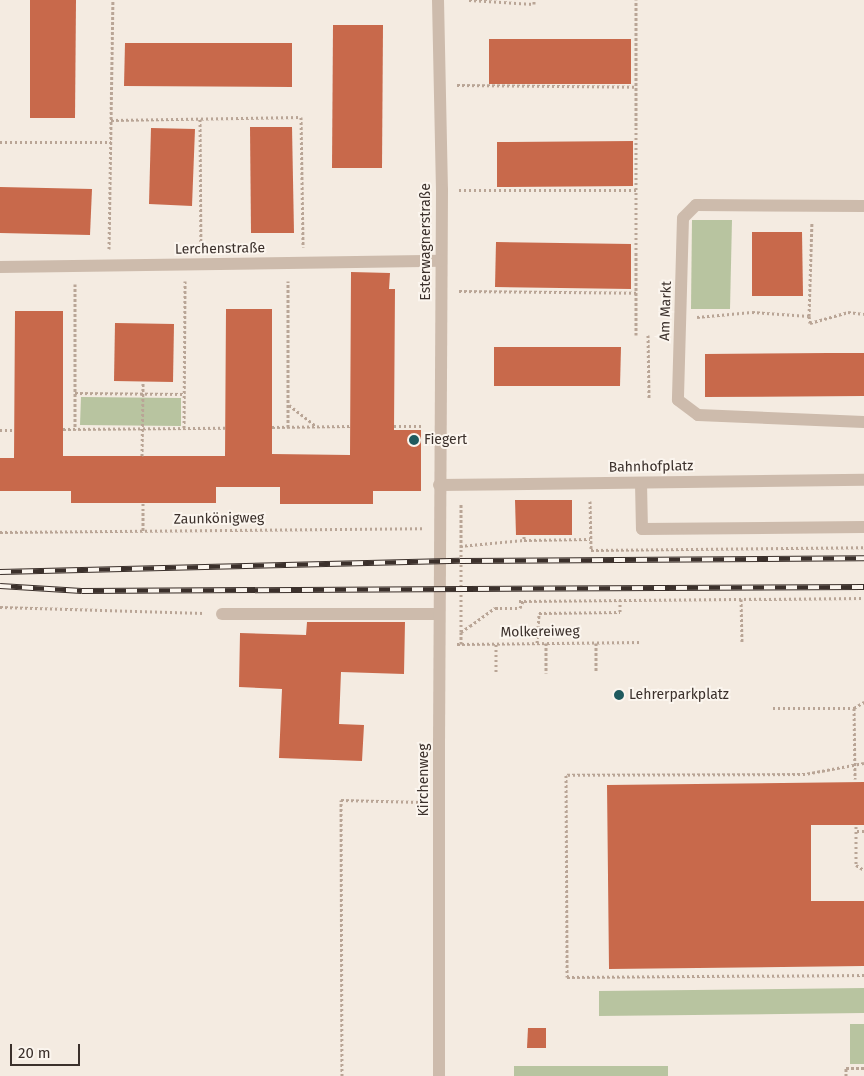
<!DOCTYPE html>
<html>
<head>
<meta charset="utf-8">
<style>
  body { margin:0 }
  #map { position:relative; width:864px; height:1076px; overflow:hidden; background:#f4ebe1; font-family:"Fira Sans",sans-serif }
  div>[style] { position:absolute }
  .green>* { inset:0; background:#b8c4a0 }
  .building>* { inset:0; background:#c8694b }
  .path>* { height:3px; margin-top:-1.5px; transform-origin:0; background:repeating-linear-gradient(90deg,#b9a596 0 2.5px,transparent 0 5px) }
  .lane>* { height:12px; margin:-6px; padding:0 6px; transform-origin:6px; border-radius:6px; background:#cdbbac }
  .street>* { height:12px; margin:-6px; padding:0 6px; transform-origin:6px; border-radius:6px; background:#cdbbac }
  .rail>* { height:5.5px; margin-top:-2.75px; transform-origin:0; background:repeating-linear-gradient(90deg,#fbf5ee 0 11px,#3b302b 0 22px); box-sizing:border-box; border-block:1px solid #3b302b }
  .dots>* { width:14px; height:14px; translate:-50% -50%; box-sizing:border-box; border:2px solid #fbf5ee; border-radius:50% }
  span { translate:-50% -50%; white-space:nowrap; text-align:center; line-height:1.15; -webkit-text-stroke:4px #fbf5ee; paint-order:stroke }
  .street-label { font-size:14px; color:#3b302b }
  .poi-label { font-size:14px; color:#3b302b }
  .left { translate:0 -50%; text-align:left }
  .scale { position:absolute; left:10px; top:1044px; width:70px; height:22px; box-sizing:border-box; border:2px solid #3b302b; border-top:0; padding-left:6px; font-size:15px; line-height:18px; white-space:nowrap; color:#3b302b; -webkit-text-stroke:4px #fbf5ee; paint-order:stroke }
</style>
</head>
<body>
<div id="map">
  <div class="green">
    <div style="clip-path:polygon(692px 220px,732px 220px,730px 309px,691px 309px)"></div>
    <div style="clip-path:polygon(81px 397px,181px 398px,181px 426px,80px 425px)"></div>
    <div style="clip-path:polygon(864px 988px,864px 1013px,599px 1016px,599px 991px)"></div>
    <div style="clip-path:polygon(850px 1024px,864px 1024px,864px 1064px,850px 1064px)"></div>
    <div style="clip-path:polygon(514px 1066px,668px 1066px,668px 1076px,514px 1076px)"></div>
  </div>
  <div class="building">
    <div style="clip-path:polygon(30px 0,76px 0,75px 118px,30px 118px)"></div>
    <div style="clip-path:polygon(333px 25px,383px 25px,382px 168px,332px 168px)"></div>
    <div style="clip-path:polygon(489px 39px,631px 39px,631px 84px,489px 84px)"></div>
    <div style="clip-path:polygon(125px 43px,292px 43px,292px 87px,124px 86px)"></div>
    <div style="clip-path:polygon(250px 127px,292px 127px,294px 233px,251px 233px)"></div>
    <div style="clip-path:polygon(151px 128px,195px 129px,192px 206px,149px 204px)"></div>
    <div style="clip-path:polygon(633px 141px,633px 186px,497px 187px,497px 142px)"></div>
    <div style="clip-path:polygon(0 187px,92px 189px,90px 235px,0 233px)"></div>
    <div style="clip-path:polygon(752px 232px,802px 232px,803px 296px,752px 296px)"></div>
    <div style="clip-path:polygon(496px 242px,631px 244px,631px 289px,495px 287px)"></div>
    <div style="clip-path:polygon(351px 272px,390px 273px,389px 289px,395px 289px,394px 430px,421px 430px,421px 491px,373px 491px,373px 504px,280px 504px,280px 487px,216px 487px,216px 503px,71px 503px,71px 491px,0 491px,0 458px,14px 458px,15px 311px,63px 311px,63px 456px,225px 456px,226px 309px,272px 309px,272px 454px,350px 455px)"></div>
    <div style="clip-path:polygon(115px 323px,174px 324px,173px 382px,114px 381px)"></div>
    <div style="clip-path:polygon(494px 347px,621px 347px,620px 386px,494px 386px)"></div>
    <div style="clip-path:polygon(829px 353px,864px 353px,864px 396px,705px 397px,705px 354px)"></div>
    <div style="clip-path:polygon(515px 500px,572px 500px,572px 535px,516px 535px)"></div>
    <div style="clip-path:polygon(307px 622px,405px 622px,404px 674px,341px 672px,339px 724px,364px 725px,362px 761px,279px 758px,282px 689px,239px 687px,240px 633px,306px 635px)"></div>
    <div style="clip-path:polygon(864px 782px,864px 825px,811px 825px,811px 901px,864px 901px,864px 966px,609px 969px,607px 785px)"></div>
    <div style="clip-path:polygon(528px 1028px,546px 1028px,546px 1048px,527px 1048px)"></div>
  </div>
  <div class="path">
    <div style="left:469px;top:0;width:65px;rotate:3.5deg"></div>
    <div style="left:534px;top:4px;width:4px;rotate:-90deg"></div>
    <div style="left:457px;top:85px;width:179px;rotate:0.6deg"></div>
    <div style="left:200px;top:119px;width:129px;rotate:89.6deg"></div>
    <div style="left:111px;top:120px;width:190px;rotate:-0.9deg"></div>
    <div style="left:301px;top:117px;width:130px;rotate:89.1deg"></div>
    <div style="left:0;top:142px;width:111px"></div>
    <div style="left:459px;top:190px;width:177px"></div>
    <div style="left:109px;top:249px;width:249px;rotate:-89.1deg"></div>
    <div style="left:75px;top:284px;width:145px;rotate:90deg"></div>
    <div style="left:459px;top:291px;width:177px;rotate:0.6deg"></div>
    <div style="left:809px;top:316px;width:94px;rotate:-88.2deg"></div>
    <div style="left:697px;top:317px;width:55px;rotate:-5.2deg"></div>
    <div style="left:752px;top:312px;width:57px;rotate:4deg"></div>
    <div style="left:809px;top:316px;width:7px;rotate:82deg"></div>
    <div style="left:810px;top:323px;width:40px;rotate:-16deg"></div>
    <div style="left:848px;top:312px;width:16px;rotate:7deg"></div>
    <div style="left:636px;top:335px;width:335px;rotate:-90deg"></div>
    <div style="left:648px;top:335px;width:63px;rotate:89.1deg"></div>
    <div style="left:75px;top:393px;width:110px;rotate:0.5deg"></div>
    <div style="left:289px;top:405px;width:34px;rotate:38deg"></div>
    <div style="left:394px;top:426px;width:30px"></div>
    <div style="left:272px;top:427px;width:78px;rotate:-0.7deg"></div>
    <div style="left:288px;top:427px;width:146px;rotate:-90deg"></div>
    <div style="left:184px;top:428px;width:147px;rotate:-89.6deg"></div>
    <div style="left:63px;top:429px;width:162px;rotate:-0.4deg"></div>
    <div style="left:0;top:430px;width:14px"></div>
    <div style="left:142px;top:456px;width:74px;rotate:-89.2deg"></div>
    <div style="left:590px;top:501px;width:49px;rotate:88.8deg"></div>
    <div style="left:591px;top:550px;width:273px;rotate:-0.6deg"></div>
    <div style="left:143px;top:503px;width:28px;rotate:90deg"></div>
    <div style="left:0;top:532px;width:424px;rotate:-0.5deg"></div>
    <div style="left:524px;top:536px;width:4px;rotate:90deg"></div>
    <div style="left:524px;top:540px;width:66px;rotate:-0.9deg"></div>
    <div style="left:460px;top:546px;width:64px;rotate:-5.4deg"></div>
    <div style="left:741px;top:599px;width:43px;rotate:88.7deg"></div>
    <div style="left:519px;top:601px;width:345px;rotate:-0.5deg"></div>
    <div style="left:0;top:607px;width:204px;rotate:1.7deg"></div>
    <div style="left:461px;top:632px;width:129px;rotate:-90deg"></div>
    <div style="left:537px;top:643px;width:30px;rotate:-86deg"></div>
    <div style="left:539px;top:613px;width:81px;rotate:-0.7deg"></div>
    <div style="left:620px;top:612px;width:12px;rotate:-90deg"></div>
    <div style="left:546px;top:643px;width:30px;rotate:90deg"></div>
    <div style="left:596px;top:643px;width:29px;rotate:90deg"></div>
    <div style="left:457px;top:644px;width:185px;rotate:-0.6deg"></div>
    <div style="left:461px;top:644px;width:12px;rotate:-90deg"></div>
    <div style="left:461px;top:632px;width:11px;rotate:-34deg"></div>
    <div style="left:470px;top:626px;width:31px;rotate:-36deg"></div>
    <div style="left:495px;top:608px;width:25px"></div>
    <div style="left:520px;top:608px;width:8px;rotate:-67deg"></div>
    <div style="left:496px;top:644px;width:29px;rotate:90deg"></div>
    <div style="left:773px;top:708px;width:81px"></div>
    <div style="left:854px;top:708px;width:71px;rotate:89.2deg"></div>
    <div style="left:854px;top:708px;width:12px;rotate:-31deg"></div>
    <div style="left:864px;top:763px;width:60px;rotate:169.4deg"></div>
    <div style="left:805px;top:774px;width:239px;rotate:179.8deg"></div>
    <div style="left:566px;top:775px;width:202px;rotate:89.7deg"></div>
    <div style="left:567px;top:977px;width:297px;rotate:-0.4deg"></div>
    <div style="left:856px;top:826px;width:39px;rotate:90deg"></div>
    <div style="left:856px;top:865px;width:9px;rotate:32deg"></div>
    <div style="left:857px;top:831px;width:7px"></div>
    <div style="left:342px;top:1076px;width:276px;rotate:-90.2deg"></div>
    <div style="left:341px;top:800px;width:80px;rotate:1.4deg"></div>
    <div style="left:846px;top:1076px;width:8px;rotate:-90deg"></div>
    <div style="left:846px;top:1068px;width:18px"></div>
  </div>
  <div class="lane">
    <div style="left:641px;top:483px;width:46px;rotate:88.8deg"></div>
    <div style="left:642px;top:529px;width:222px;rotate:-0.5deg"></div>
    <div style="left:222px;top:614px;width:216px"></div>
    <div style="left:439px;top:741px;width:335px;rotate:90deg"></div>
  </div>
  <div class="street">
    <div style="left:438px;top:0;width:190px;rotate:88.8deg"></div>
    <div style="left:442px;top:190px;width:551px;rotate:90.31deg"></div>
    <div style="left:864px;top:206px;width:168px;rotate:-179.7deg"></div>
    <div style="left:696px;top:205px;width:18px;rotate:135deg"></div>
    <div style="left:683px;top:218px;width:182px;rotate:91.6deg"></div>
    <div style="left:678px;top:400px;width:25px;rotate:37deg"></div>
    <div style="left:698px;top:415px;width:166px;rotate:2.4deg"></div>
    <div style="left:0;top:267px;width:441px;rotate:-0.8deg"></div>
    <div style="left:439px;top:485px;width:425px;rotate:-0.7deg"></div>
  </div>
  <div class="rail">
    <div style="left:0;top:572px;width:460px;rotate:-1.4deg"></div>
    <div style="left:460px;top:561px;width:404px;rotate:-0.4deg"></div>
    <div style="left:0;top:586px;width:82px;rotate:3.5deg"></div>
    <div style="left:82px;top:591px;width:782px;rotate:-0.29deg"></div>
  </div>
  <div class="dots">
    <div style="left:414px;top:440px;background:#1f5a5e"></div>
    <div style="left:619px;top:695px;background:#1f5a5e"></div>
  </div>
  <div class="street-label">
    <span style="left:426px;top:242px;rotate:-90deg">Esterwagnerstraße</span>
    <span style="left:220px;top:249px;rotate:-1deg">Lerchenstraße</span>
    <span style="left:666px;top:311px;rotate:-88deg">Am Markt</span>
    <span style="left:651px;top:467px;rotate:-1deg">Bahnhofplatz</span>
    <span style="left:219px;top:519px;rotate:-1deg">Zaunkönigweg</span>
    <span style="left:540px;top:632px;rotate:-1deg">Molkereiweg</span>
    <span style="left:424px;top:780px;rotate:-90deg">Kirchenweg</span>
  </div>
  <div class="poi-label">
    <span class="left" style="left:424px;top:440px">Fiegert</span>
    <span class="left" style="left:629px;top:695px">Lehrerparkplatz</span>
  </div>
  <div class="scale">20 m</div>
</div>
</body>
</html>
